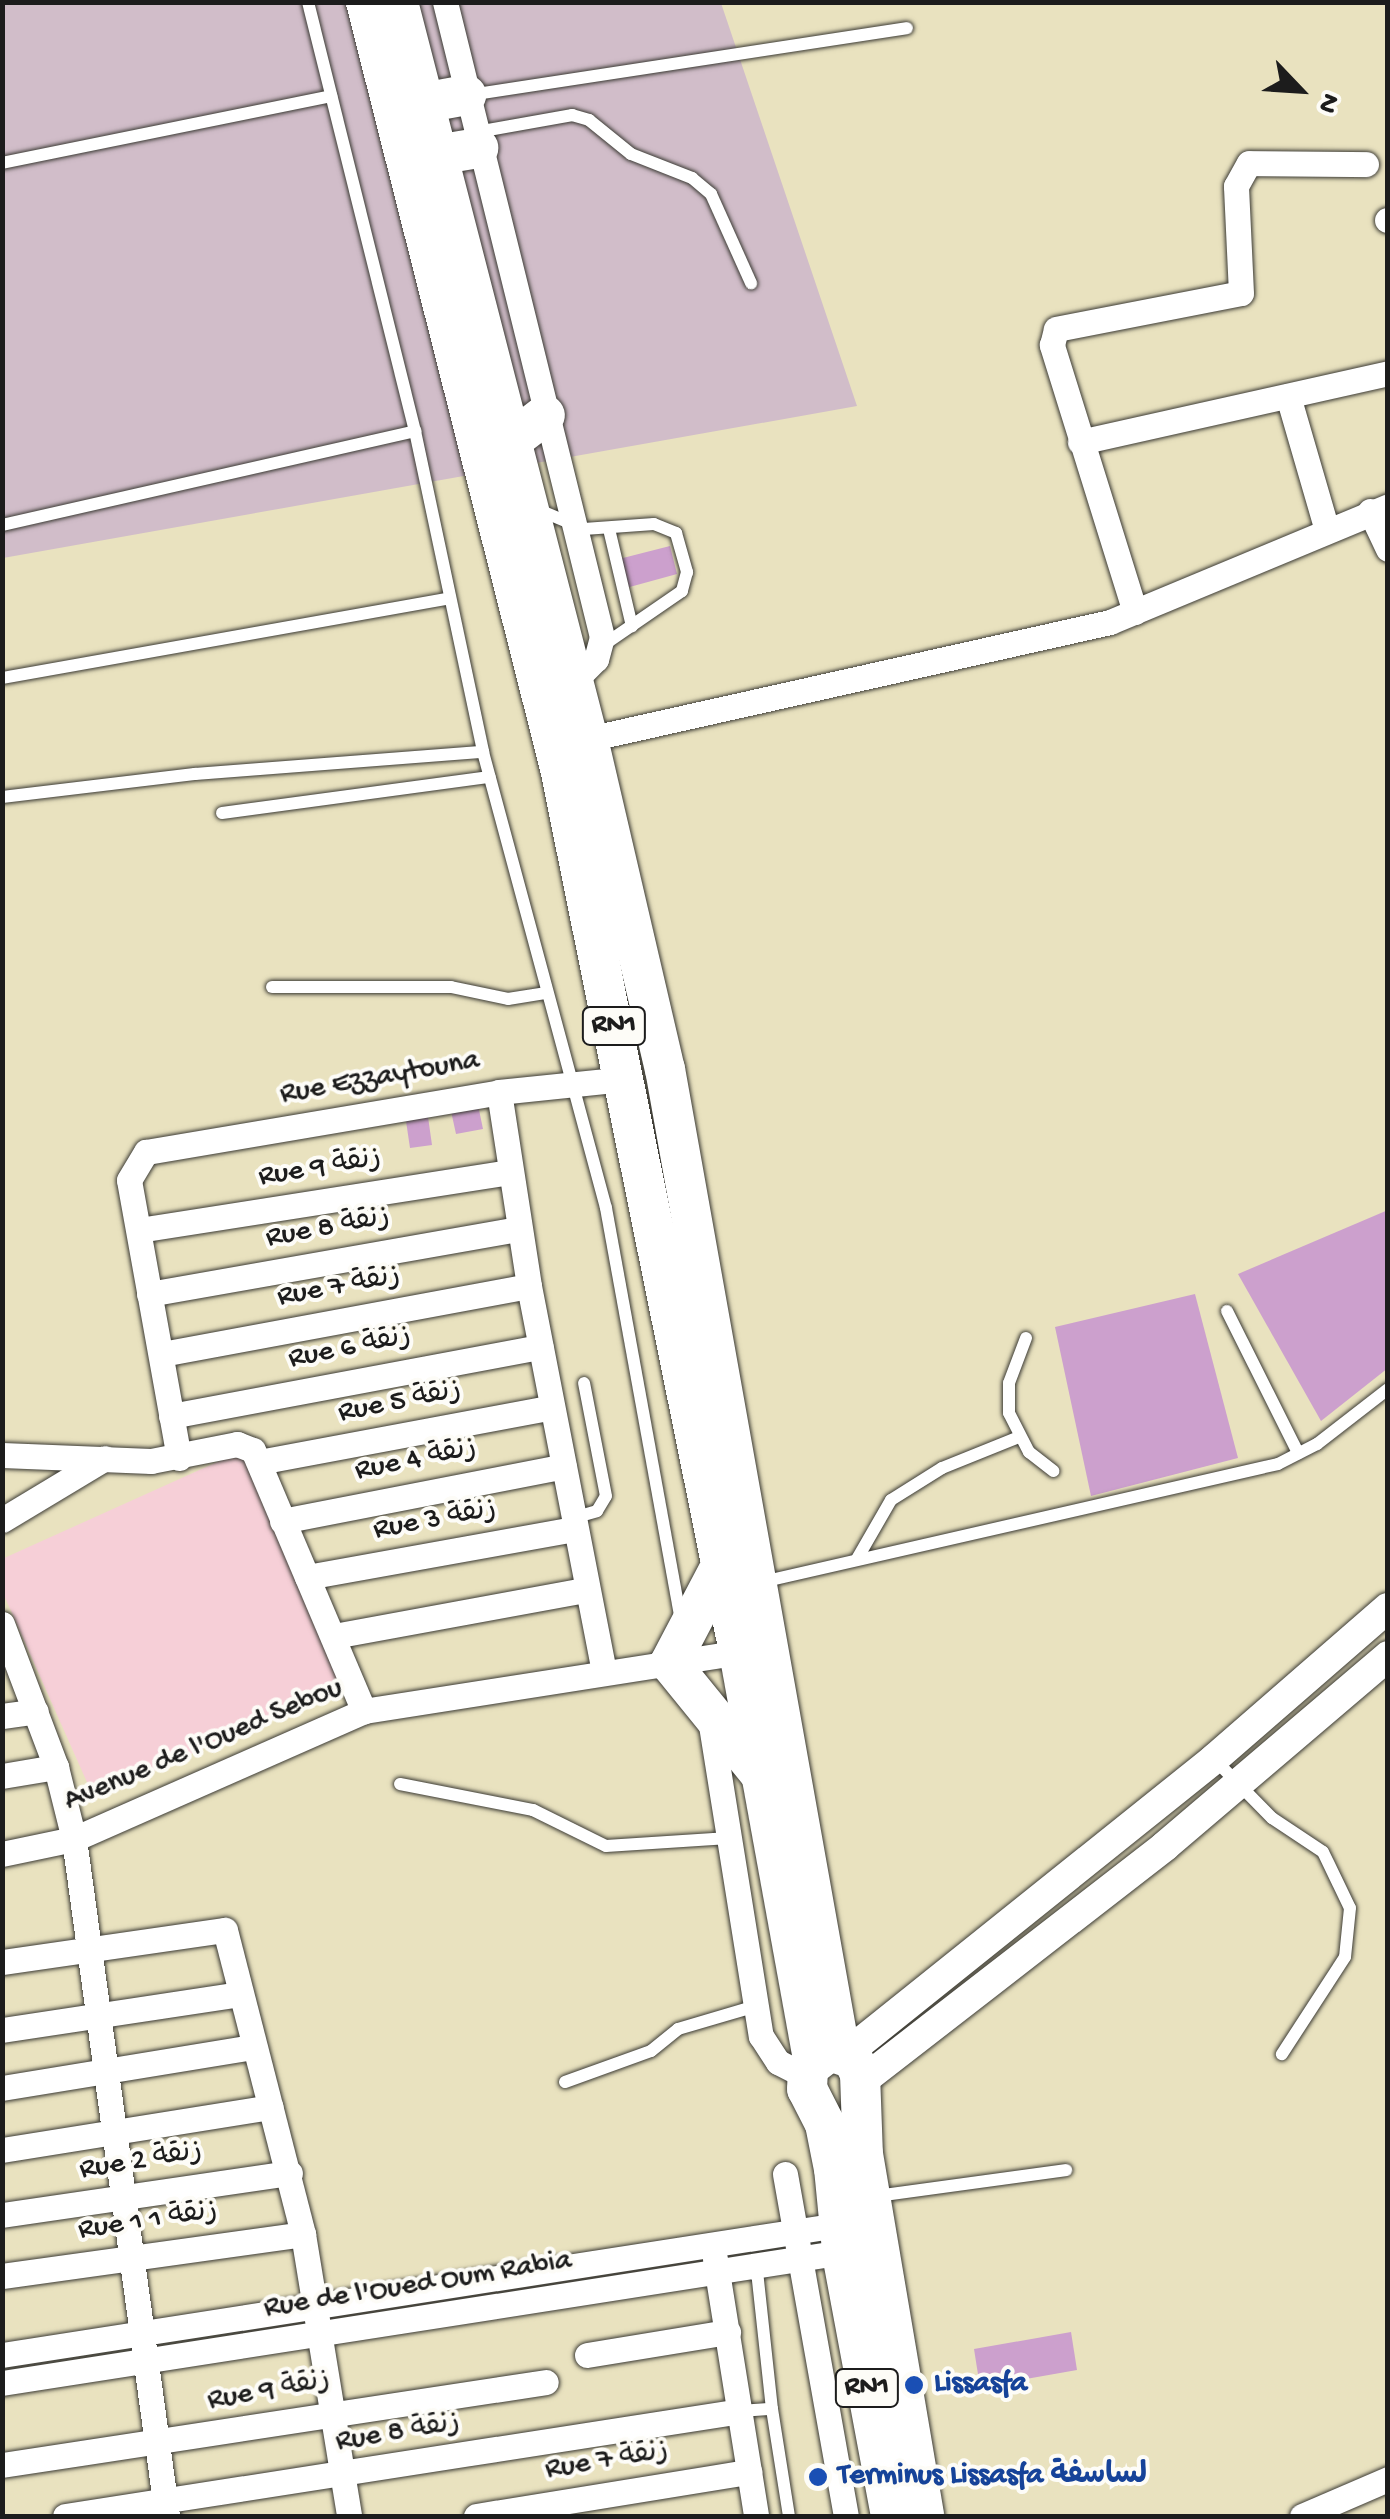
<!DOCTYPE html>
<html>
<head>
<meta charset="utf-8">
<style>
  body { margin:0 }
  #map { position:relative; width:1390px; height:2519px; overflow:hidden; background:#e9e2bf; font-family:"Gochi Hand","Playpen Sans Arabic",sans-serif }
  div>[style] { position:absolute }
  .built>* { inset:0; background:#f6cfd7 }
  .industrial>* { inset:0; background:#d1bdc9 }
  .building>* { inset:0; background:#cca0cd }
  .roads { filter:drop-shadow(0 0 2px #3b3a34) drop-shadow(0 0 2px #3b3a34) }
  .service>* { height:12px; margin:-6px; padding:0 6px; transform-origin:6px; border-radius:6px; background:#fff }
  .minor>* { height:25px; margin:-12.5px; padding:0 12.5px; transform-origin:12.5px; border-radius:12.5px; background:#fff }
  .tertiary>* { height:30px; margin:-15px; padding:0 15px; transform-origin:15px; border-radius:15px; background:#fff }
  .trunk>* { height:40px; margin:-20px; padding:0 20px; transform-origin:20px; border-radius:20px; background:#fff }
  .dots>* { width:28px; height:28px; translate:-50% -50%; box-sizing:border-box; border:5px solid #fdfcf7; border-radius:50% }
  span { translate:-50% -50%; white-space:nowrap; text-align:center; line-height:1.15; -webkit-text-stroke:8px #fdfcf7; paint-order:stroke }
  .shield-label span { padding:2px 8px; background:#fdfcf7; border:2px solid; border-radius:8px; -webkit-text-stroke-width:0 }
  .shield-label { font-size:28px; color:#1c1c1c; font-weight:700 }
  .street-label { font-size:30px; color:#1c1c1c }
  .transit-label { font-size:30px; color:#164399; font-weight:700 }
  .left { translate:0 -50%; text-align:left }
  .frame { position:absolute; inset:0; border:5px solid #1c1c1c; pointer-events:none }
  .north { position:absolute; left:1250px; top:40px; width:100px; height:100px; -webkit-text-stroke:8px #fdfcf7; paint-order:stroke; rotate:115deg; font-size:28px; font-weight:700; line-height:40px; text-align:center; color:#1c1c1c }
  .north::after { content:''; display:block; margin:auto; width:35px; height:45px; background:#1c1c1c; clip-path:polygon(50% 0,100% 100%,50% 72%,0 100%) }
</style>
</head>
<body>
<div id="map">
  <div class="built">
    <div style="clip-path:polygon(246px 1449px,350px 1682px,94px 1798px,3px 1593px,2px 1559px)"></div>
  </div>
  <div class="industrial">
    <div style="clip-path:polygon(3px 3px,721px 3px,857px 406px,3px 558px)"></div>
  </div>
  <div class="building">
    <div style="clip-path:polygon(670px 546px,677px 574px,626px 588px,619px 559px)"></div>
    <div style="clip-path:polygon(478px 1105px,483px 1129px,456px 1134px,451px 1111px)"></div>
    <div style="clip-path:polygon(428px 1117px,432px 1145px,410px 1148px,406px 1121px)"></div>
    <div style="clip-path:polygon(1388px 1210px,1388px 1368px,1321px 1421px,1238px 1274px)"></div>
    <div style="clip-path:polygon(1195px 1294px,1238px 1458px,1091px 1496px,1055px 1327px)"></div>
    <div style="clip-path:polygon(1071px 2332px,1077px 2370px,980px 2387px,974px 2349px)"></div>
  </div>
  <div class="roads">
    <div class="service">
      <div style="left:308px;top:2px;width:442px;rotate:76deg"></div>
      <div style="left:415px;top:431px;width:328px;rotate:78deg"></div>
      <div style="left:483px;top:752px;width:472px;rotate:74.9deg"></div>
      <div style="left:606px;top:1208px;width:421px;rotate:79.7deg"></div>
      <div style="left:470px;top:95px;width:442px;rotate:-8.7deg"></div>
      <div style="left:477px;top:132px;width:97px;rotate:-10.1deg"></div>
      <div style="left:572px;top:115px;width:18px;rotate:16deg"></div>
      <div style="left:589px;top:120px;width:54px;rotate:39deg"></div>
      <div style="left:631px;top:154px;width:66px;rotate:21.5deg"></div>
      <div style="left:692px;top:178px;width:25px;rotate:40deg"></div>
      <div style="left:711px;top:194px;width:98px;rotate:65.8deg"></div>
      <div style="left:2px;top:163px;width:336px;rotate:-11.5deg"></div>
      <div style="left:539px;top:510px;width:49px;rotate:22.9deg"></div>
      <div style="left:584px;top:529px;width:70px;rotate:-4.1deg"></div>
      <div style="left:654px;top:524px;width:24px;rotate:22deg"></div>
      <div style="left:676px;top:533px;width:41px;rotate:74.2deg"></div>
      <div style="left:687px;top:572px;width:20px;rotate:105deg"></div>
      <div style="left:682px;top:591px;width:97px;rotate:145.5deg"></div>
      <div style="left:2px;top:525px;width:424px;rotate:-12.8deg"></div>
      <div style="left:609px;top:529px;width:100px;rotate:76.7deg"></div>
      <div style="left:2px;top:678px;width:454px;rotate:-10.1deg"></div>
      <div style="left:2px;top:797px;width:194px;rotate:-6.8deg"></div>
      <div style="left:195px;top:774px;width:289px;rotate:-4.4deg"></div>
      <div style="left:222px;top:813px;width:270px;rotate:-7.7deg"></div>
      <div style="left:272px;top:987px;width:179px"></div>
      <div style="left:451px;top:987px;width:58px;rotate:11.9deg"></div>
      <div style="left:508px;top:999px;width:39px;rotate:-9deg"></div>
      <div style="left:1227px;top:1311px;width:159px;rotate:63.4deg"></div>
      <div style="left:1026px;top:1338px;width:48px;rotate:110.7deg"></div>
      <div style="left:1009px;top:1383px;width:30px;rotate:90deg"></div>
      <div style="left:1009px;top:1413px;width:44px;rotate:62.9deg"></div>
      <div style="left:1029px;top:1452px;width:31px;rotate:38deg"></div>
      <div style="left:573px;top:1518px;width:25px;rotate:-16deg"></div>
      <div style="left:597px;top:1511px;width:17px;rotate:-59deg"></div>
      <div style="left:606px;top:1496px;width:115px;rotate:-101deg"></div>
      <div style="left:857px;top:1559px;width:68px;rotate:-60deg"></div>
      <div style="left:891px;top:1500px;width:60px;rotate:-32.1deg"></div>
      <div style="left:942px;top:1468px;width:83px;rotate:-21.9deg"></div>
      <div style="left:762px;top:1582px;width:529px;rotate:-12.88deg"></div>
      <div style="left:1278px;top:1464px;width:44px;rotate:-27.1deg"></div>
      <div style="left:1317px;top:1444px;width:90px;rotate:-37.8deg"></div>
      <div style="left:1214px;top:1759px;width:83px;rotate:45.5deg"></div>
      <div style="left:1272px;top:1818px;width:61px;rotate:33.7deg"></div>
      <div style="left:1323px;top:1852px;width:62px;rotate:64.3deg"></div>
      <div style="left:1350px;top:1908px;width:49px;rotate:95.8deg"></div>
      <div style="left:1345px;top:1957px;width:116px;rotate:123deg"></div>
      <div style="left:400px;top:1784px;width:136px;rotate:11.1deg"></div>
      <div style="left:533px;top:1810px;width:81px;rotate:26.3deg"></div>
      <div style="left:606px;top:1846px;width:123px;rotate:-3.7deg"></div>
      <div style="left:565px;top:2082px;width:91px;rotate:-19.8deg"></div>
      <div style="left:651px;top:2051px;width:35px;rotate:-39deg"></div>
      <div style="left:678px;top:2029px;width:81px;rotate:-16.4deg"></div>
      <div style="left:877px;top:2196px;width:191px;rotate:-7.8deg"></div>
      <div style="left:756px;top:2262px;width:148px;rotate:83.8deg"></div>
      <div style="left:740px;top:2411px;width:32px;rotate:-4deg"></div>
      <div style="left:772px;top:2409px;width:108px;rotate:81deg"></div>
    </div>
    <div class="minor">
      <div style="left:445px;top:2px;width:654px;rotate:76.11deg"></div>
      <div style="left:602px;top:637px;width:23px;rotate:105deg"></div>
      <div style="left:596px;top:659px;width:33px;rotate:135deg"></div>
      <div style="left:1387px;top:220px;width:1px"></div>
      <div style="left:1288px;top:396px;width:140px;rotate:73.8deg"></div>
      <div style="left:1080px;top:442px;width:316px;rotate:-12.6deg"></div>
      <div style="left:1370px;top:511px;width:42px;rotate:64.7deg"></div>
      <div style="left:1135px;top:612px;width:280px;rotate:-107.3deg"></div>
      <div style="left:1052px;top:345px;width:16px;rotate:-76deg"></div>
      <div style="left:1056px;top:329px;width:188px;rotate:-11deg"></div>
      <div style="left:1241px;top:293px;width:107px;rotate:-92.7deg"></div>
      <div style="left:1236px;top:186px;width:26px;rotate:-61deg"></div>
      <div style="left:1249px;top:163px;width:117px;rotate:0.5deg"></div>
      <div style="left:588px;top:739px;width:535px;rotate:-12.63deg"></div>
      <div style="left:1110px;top:622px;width:301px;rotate:-22.6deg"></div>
      <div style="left:499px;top:1092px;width:196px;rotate:81.2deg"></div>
      <div style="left:529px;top:1286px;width:392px;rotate:79deg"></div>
      <div style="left:139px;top:1230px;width:376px;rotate:-8.9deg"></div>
      <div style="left:149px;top:1294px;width:376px;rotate:-10deg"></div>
      <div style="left:162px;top:1354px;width:373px;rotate:-10.5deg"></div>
      <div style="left:171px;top:1416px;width:376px;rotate:-10.6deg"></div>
      <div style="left:2px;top:1455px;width:149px;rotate:2.3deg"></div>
      <div style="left:151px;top:1461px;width:88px;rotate:-11.2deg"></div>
      <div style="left:237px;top:1444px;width:17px;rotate:21deg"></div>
      <div style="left:253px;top:1450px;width:284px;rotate:67deg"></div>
      <div style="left:179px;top:1458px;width:282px;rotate:-100.2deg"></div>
      <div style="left:129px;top:1180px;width:33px;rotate:-59deg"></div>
      <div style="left:146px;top:1152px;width:358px;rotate:-9.6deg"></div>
      <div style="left:499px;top:1092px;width:127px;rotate:-5.9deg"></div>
      <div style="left:259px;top:1462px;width:298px;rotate:-10.6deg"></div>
      <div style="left:2px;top:1520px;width:120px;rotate:-31deg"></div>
      <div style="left:282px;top:1521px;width:287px;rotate:-11deg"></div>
      <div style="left:307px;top:1577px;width:272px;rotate:-10.2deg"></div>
      <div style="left:2px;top:1624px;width:153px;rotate:69.3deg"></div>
      <div style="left:56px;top:1767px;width:74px;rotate:76deg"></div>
      <div style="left:74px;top:1839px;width:683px;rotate:82.18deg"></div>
      <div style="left:334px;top:1636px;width:254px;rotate:-10.4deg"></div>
      <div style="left:2px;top:1716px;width:34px;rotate:-8deg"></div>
      <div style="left:710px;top:1719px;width:321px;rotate:80.9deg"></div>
      <div style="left:761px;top:2036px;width:31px;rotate:57deg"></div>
      <div style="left:778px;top:2062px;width:31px;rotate:27deg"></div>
      <div style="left:2px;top:1776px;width:55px;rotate:-9.5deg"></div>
      <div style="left:2px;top:1854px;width:74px;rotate:-11.8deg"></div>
      <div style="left:74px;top:1839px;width:317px;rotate:-23.8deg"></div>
      <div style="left:364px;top:1711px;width:390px;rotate:-8.9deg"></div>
      <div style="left:2px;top:1962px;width:225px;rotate:-8.2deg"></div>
      <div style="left:225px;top:1930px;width:314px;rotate:75.6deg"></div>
      <div style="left:303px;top:2234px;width:286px;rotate:80.7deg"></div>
      <div style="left:2px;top:2030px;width:240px;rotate:-8.6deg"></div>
      <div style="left:2px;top:2088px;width:253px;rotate:-9.3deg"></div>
      <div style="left:2px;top:2150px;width:272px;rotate:-9.1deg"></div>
      <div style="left:785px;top:2174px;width:347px;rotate:79.9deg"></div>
      <div style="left:2px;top:2215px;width:291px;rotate:-8.3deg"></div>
      <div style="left:715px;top:2259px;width:260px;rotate:80.9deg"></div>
      <div style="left:2px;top:2276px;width:304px;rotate:-7.9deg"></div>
      <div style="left:2px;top:2355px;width:846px;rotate:-8.84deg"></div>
      <div style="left:587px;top:2355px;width:143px;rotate:-9.3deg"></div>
      <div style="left:2px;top:2383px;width:850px;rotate:-8.86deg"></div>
      <div style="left:2px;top:2465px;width:550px;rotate:-8.67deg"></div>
      <div style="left:65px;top:2516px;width:683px;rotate:-8.84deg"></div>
      <div style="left:476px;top:2516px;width:277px;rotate:-9.2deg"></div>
      <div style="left:1302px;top:2516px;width:94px;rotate:-23.3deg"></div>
    </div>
    <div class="tertiary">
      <div style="left:846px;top:2054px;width:472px;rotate:-38.7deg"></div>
      <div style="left:1214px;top:1759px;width:230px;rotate:-41deg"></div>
      <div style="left:861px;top:2082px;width:385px;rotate:-37.8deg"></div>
      <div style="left:1165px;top:1846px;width:293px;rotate:-40.4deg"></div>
    </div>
    <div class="trunk">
      <div style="left:366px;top:2px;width:790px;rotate:75.79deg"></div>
      <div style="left:560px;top:768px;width:902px;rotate:78.55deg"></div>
      <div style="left:739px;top:1652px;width:414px;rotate:79.7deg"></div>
      <div style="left:398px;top:2px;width:761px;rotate:75.54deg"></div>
      <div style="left:588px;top:739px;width:339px;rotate:76.9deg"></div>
      <div style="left:665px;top:1069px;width:997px;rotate:79.9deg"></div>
      <div style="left:423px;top:103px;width:44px;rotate:-10.5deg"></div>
      <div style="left:436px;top:155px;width:43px;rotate:-9.5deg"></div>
      <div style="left:510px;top:442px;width:44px;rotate:-37.6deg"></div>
      <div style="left:722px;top:1564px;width:112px;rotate:117.7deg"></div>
      <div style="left:670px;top:1663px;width:144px;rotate:50.9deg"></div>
      <div style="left:891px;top:2516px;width:260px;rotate:-100.6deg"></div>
      <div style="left:843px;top:2260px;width:91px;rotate:-95.6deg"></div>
      <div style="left:834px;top:2169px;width:46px;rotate:-101.3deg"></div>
      <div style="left:825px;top:2124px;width:39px;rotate:-117deg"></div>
      <div style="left:807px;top:2089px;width:21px;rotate:-87deg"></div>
      <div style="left:808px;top:2068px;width:28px;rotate:-38deg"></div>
      <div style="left:830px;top:2051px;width:24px;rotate:19deg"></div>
      <div style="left:853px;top:2059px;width:17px;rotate:65deg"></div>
      <div style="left:860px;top:2074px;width:80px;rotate:87.9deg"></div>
      <div style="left:863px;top:2154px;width:367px;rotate:80.4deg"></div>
    </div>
  </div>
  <div class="dots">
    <div style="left:914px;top:2385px;background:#1a4fb4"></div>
    <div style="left:818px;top:2477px;background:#1a4fb4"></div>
  </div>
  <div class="shield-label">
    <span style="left:614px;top:1026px">RN1</span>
    <span style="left:867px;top:2388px">RN1</span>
  </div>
  <div class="street-label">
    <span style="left:380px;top:1079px;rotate:-10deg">Rue Ezzaytouna</span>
    <span style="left:320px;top:1169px;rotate:-9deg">Rue 9 زنقة</span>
    <span style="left:328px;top:1229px;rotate:-10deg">Rue 8 زنقة</span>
    <span style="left:339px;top:1288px;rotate:-10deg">Rue 7 زنقة</span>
    <span style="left:350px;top:1349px;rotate:-11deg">Rue 6 زنقة</span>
    <span style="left:400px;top:1403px;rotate:-11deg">Rue 5 زنقة</span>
    <span style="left:416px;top:1461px;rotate:-11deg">Rue 4 زنقة</span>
    <span style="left:435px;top:1521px;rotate:-10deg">Rue 3 زنقة</span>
    <span style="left:204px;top:1746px;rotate:-23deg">Avenue de l'Oued Sebou</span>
    <span style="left:141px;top:2162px;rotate:-9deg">Rue 2 زنقة</span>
    <span style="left:148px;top:2222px;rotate:-8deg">Rue 1 زنقة 1</span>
    <span style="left:418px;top:2286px;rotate:-9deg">Rue de l'Oued Oum Rabia</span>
    <span style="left:269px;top:2392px;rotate:-10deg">Rue 9 زنقة</span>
    <span style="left:398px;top:2434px;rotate:-9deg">Rue 8 زنقة</span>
    <span style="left:607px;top:2462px;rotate:-9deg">Rue 7 زنقة</span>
  </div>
  <div class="transit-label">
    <span class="left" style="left:934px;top:2385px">Lissasfa</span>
    <span class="left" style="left:838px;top:2477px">Terminus Lissasfa لساسفة</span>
  </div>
  <div class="frame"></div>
  <div class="north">N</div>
</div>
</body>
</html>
